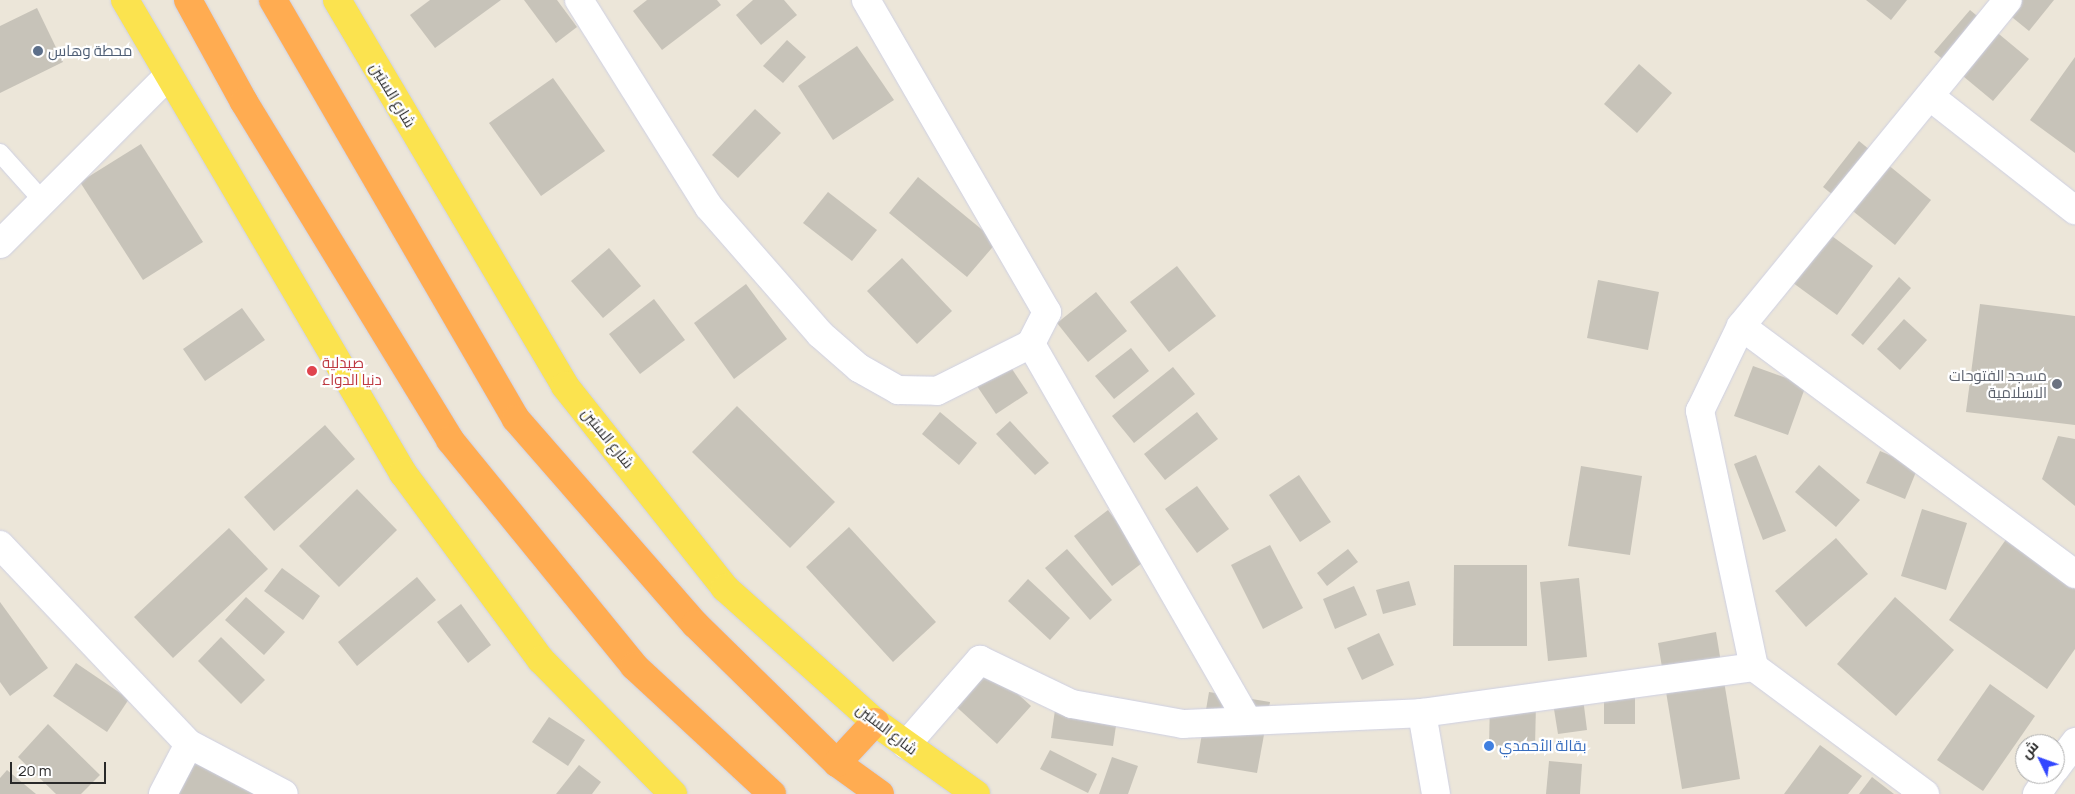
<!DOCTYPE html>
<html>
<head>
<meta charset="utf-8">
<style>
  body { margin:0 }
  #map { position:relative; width:2075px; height:794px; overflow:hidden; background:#ece6d9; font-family:Manrope,Cairo,sans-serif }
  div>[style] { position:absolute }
  .building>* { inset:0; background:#c7c3b9 }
  .roads { filter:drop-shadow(0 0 1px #ced0e3) drop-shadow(0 0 1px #ced0e3) }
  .lane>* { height:18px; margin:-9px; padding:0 9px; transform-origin:9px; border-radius:9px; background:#fff }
  .street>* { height:28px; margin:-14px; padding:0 14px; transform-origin:14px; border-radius:14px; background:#fff }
  .primary>* { height:28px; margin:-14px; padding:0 14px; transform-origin:14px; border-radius:14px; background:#fbe34f }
  .highway>* { height:28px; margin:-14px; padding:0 14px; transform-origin:14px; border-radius:14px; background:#ffac51 }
  .dots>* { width:14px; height:14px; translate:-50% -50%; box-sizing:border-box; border:2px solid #fff; border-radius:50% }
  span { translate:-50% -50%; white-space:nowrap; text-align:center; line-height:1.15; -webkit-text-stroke:4.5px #fff; paint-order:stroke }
  .service-label { font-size:15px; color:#4e5e75 }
  .left { translate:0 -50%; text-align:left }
  .street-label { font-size:15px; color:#292929 }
  .health-label { font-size:15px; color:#be3a42 }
  .worship-label { font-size:15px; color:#5b616d }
  .right { translate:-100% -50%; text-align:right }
  .shop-label { font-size:15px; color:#366cbe }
  .north { position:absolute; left:2015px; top:734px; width:50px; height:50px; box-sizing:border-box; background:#fff; border:1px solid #a9a9a9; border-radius:50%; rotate:312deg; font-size:14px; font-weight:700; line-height:20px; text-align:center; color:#292929 }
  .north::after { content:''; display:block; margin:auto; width:18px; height:22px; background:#3347ff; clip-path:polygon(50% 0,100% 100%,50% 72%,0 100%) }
  .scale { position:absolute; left:10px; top:762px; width:96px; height:22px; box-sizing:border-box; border:2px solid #292929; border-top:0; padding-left:6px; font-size:15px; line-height:18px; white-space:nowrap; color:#292929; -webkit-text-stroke:4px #fff; paint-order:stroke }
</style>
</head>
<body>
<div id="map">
  <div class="building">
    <div style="clip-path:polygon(430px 0,501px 0,435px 48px,410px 15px)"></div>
    <div style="clip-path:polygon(524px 0,557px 0,577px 27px,556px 43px)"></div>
    <div style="clip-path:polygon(647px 0,717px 0,721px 5px,662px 50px,633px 11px)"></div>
    <div style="clip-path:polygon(753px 0,784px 0,797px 15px,761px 45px,736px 15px)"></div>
    <div style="clip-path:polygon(1866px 0,1907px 0,1891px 20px)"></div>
    <div style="clip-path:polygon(1991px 0,2054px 0,2029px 31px)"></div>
    <div style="clip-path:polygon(37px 8px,63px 62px,0 93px,0 26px)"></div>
    <div style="clip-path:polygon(1970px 10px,2029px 59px,1993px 101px,1934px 52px)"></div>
    <div style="clip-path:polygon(787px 40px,806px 57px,783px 83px,763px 66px)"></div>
    <div style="clip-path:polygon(857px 46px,894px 100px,833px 140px,798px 86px)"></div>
    <div style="clip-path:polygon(2075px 57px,2075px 153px,2030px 120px)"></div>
    <div style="clip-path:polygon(1639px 64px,1672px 93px,1637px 133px,1604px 104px)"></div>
    <div style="clip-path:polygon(553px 78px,605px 151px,541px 196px,489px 123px)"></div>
    <div style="clip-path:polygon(755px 109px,781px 133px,738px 178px,712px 155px)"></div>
    <div style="clip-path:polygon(1859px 141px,1931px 200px,1895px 245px,1823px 187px)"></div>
    <div style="clip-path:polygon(141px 144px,203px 242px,143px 280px,80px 182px)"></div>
    <div style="clip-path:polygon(918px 177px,997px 242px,967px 277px,889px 213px)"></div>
    <div style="clip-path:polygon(828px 192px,877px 230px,852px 261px,803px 223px)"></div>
    <div style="clip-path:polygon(1825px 231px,1873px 266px,1837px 315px,1789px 280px)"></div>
    <div style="clip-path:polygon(609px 248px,641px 286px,603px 318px,571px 281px)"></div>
    <div style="clip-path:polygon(902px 258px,952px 311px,917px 344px,867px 291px)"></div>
    <div style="clip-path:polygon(1177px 266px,1216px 316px,1169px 352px,1130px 302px)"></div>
    <div style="clip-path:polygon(1899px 277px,1911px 288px,1863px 345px,1851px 335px)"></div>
    <div style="clip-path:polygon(1598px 280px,1659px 292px,1648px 350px,1587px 338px)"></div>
    <div style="clip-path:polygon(746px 284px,787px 339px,734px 379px,694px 323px)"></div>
    <div style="clip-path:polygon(1096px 292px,1127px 331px,1088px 362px,1057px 323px)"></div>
    <div style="clip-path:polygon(654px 299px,685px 340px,640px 374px,609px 334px)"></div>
    <div style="clip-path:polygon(1980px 304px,2075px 316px,2075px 425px,1966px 412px)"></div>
    <div style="clip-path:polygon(242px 308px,265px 340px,205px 381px,183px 349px)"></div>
    <div style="clip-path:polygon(1904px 319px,1927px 340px,1900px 370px,1877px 349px)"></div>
    <div style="clip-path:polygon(1131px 348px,1149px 371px,1114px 399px,1095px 376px)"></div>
    <div style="clip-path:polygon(1000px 351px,1028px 393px,996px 414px,968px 373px)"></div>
    <div style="clip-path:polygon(1753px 366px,1806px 385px,1788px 435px,1734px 416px)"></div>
    <div style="clip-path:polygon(1173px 367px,1195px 394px,1134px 443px,1112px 416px)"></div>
    <div style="clip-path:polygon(737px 406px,835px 502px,790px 548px,692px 452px)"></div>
    <div style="clip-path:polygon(940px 412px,977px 443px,959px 465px,922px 434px)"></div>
    <div style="clip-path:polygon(1197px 412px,1218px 439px,1165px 480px,1144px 454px)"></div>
    <div style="clip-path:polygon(1010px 421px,1049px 463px,1035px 475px,996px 434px)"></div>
    <div style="clip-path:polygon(325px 425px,355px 459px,274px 531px,244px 497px)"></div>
    <div style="clip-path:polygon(2058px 436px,2075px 439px,2075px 506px,2042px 479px)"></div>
    <div style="clip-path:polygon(1880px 451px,1918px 467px,1905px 499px,1866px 483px)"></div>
    <div style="clip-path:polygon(1756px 455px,1786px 531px,1763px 540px,1734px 464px)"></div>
    <div style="clip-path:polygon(1819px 465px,1860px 500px,1836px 527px,1795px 492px)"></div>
    <div style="clip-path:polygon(1581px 466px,1642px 476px,1630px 555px,1568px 546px)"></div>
    <div style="clip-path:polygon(1299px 475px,1331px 522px,1300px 542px,1269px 495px)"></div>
    <div style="clip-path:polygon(1197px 486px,1229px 529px,1197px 553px,1165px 509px)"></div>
    <div style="clip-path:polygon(357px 489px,397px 530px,339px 587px,299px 546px)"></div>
    <div style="clip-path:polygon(1922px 509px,1967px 523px,1946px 590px,1901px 576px)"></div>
    <div style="clip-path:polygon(1108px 510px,1146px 560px,1112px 586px,1074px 536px)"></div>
    <div style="clip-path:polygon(849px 527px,936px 622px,893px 662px,806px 567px)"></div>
    <div style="clip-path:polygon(229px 528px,268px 569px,173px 658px,134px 617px)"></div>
    <div style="clip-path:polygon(1836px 538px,1868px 574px,1806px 627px,1775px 591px)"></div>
    <div style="clip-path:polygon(2007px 538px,2075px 586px,2075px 649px,2047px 689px,1949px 620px)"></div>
    <div style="clip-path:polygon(1270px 545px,1303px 608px,1263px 629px,1231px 565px)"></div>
    <div style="clip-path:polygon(1067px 549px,1112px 600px,1090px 620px,1045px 568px)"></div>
    <div style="clip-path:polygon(1348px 549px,1358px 562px,1327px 586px,1317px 573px)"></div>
    <div style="clip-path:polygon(1454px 565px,1527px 565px,1527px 646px,1453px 646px)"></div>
    <div style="clip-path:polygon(282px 568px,320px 596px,303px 620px,264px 591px)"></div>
    <div style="clip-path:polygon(417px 577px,436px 600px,357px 666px,338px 642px)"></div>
    <div style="clip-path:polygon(1579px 578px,1587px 657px,1548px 661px,1540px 582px)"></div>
    <div style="clip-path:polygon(1028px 579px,1070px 618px,1050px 640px,1008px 601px)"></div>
    <div style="clip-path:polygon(1409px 581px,1416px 605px,1383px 614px,1376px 590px)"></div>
    <div style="clip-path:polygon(1354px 586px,1367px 615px,1335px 629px,1323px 599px)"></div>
    <div style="clip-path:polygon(246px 597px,285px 632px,264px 655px,225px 620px)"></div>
    <div style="clip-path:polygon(1895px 597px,1954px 650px,1896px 716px,1837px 664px)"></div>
    <div style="clip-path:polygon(0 602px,48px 668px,10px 696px,0 682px)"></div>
    <div style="clip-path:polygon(461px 604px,491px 645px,468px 663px,437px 622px)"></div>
    <div style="clip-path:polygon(1716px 632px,1740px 779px,1682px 789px,1658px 643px)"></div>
    <div style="clip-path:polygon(1379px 633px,1394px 665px,1362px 680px,1347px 648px)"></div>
    <div style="clip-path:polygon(221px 637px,265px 680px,241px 704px,198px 661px)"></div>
    <div style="clip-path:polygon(972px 652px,1031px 706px,997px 744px,938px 690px)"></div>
    <div style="clip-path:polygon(76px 663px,129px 699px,107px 732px,53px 696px)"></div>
    <div style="clip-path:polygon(1990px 684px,2035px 716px,1983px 791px,1937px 760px)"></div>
    <div style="clip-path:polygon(1058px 689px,1120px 698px,1113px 746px,1051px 738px)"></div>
    <div style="clip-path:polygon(1209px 692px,1270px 702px,1257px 773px,1197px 763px)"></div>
    <div style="clip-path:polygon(1604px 695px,1635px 695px,1635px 724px,1604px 724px)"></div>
    <div style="clip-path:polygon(1583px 698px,1587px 730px,1558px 734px,1553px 703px)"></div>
    <div style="clip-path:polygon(1490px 701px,1536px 703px,1535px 747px,1489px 746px)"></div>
    <div style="clip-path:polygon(549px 717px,585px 740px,568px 766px,532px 742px)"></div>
    <div style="clip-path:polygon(48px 724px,100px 775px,81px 794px,56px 794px,18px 757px)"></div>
    <div style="clip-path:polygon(1820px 745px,1862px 776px,1848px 794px,1784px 794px)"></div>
    <div style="clip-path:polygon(1050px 750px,1097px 774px,1088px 793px,1040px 769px)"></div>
    <div style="clip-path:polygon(1112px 757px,1138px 766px,1128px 794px,1099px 794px)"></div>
    <div style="clip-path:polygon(192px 759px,261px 794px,174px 794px)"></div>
    <div style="clip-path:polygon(1549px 761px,1582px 764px,1580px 794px,1546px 794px)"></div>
    <div style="clip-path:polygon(579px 765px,601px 782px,592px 794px,556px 794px)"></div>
    <div style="clip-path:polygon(7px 770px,36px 794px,0 794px,0 778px)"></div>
    <div style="clip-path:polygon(1872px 777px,1894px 794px,1859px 794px)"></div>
  </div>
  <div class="roads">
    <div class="lane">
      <div style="left:0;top:153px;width:64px;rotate:48.1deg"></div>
    </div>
    <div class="street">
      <div style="left:579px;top:0;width:244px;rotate:57.9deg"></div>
      <div style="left:709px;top:207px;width:169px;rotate:48.8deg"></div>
      <div style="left:820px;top:334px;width:52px;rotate:41.1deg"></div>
      <div style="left:859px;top:368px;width:45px;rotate:29.4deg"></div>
      <div style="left:898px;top:390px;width:39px;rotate:1deg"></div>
      <div style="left:937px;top:391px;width:105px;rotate:-26.6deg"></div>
      <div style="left:866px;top:0;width:361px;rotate:59.9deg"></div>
      <div style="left:1047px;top:312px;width:36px;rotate:117deg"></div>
      <div style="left:1031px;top:344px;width:434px;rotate:60.1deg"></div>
      <div style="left:1932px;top:98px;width:182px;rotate:38.1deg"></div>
      <div style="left:0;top:244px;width:238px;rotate:-45deg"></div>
      <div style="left:1741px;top:326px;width:416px;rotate:36.6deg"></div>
      <div style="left:0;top:545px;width:274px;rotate:46.5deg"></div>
      <div style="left:189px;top:744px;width:107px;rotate:27.8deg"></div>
      <div style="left:1422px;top:713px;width:82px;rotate:80.2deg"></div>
      <div style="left:906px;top:745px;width:113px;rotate:-49deg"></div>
      <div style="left:980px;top:660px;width:102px;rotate:25.6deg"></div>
      <div style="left:1072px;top:704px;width:113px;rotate:10.2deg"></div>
      <div style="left:1183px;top:724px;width:239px;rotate:-2.6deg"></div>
      <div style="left:1422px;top:713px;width:335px;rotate:-7.9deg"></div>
      <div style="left:2055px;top:769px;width:34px;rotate:-53deg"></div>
      <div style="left:163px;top:794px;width:56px;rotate:-62.5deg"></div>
      <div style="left:1925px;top:794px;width:213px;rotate:-143.4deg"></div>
      <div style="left:1754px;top:667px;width:262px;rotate:-101.9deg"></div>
      <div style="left:1700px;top:411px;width:94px;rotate:-64.2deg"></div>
      <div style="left:1741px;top:326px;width:421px;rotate:-50.7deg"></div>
      <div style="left:2037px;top:794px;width:24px;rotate:-55deg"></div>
    </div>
    <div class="primary">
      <div style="left:125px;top:0;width:549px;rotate:59.56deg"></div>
      <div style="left:403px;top:473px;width:232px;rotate:53.6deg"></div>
      <div style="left:541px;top:660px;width:188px;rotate:45.4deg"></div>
      <div style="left:337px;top:0;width:448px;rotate:59.4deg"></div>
      <div style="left:565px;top:386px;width:258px;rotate:51.6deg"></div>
      <div style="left:725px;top:588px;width:201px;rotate:41.8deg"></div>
      <div style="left:875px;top:722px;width:124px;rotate:35.5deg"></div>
    </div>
    <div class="highway">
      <div style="left:188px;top:0;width:116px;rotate:61.2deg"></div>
      <div style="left:244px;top:102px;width:396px;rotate:58.6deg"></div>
      <div style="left:450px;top:440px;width:291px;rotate:50.8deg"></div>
      <div style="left:634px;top:666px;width:188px;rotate:42.8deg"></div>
      <div style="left:273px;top:0;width:484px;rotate:59.9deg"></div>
      <div style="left:516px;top:419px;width:272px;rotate:48.9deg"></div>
      <div style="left:695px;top:624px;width:199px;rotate:44.4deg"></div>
      <div style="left:837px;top:763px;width:53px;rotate:35.8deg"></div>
      <div style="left:837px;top:763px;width:56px;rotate:-47.2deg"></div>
    </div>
  </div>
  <div class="dots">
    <div style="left:38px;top:51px;background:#5c6f8a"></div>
    <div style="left:312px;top:371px;background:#e0444e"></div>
    <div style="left:2057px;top:384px;background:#6b7280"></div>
    <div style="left:1489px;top:746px;background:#3f7fe0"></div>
  </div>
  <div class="service-label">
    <span class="left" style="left:48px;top:51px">محطة وهاس</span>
  </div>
  <div class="street-label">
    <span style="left:393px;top:95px;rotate:59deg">شارع الستين</span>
    <span style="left:608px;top:438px;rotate:51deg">شارع الستين</span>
    <span style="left:887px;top:729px;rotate:38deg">شارع الستين</span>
  </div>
  <div class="health-label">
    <span class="left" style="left:322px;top:371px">صيدلية<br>دنيا الدواء</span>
  </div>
  <div class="worship-label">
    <span class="right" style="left:2047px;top:384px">مسجد الفتوحات<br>الاسلامية</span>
  </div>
  <div class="shop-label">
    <span class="left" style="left:1499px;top:746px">بقالة الأحمدي</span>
  </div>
  <div class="north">ش</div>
  <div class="scale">20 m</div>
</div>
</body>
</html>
